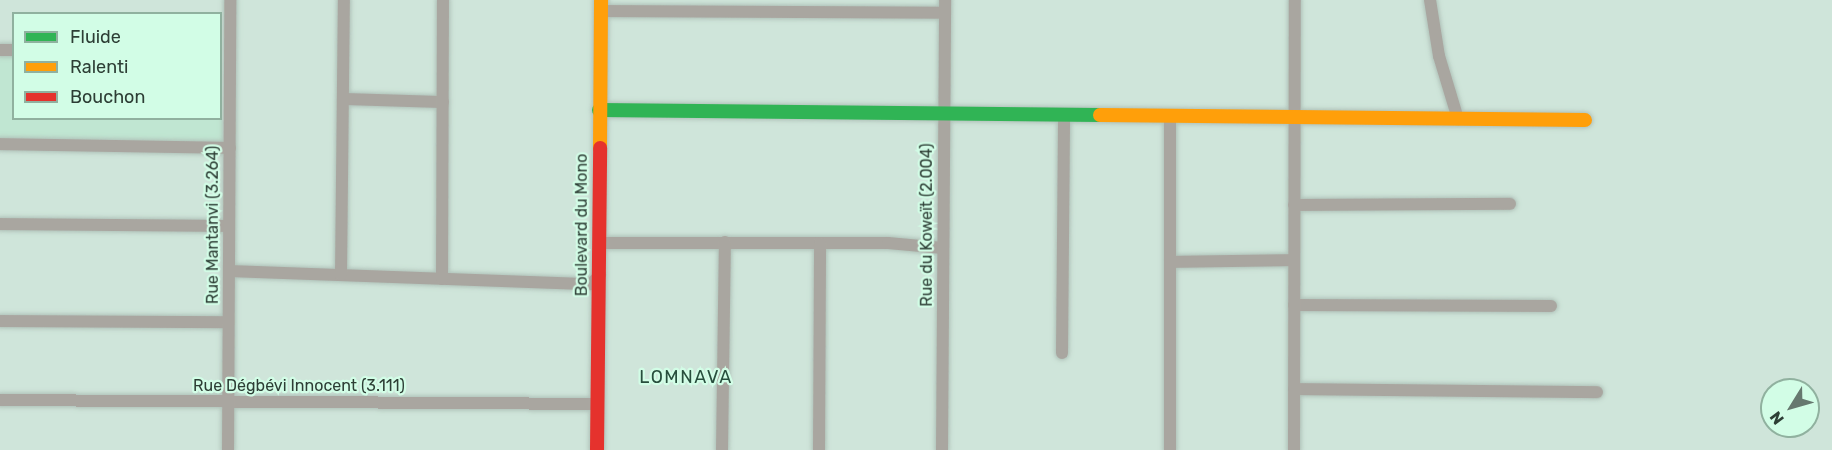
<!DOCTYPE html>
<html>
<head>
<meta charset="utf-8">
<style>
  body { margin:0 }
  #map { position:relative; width:1832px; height:450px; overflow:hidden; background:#cfe5da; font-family:Rubik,sans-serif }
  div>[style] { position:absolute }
  .built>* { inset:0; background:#c0e6d2 }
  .roads { filter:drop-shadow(0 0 2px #b0c2b9) drop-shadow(0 0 2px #b0c2b9) }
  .street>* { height:12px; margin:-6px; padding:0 6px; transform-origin:6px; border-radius:6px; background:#a9a6a0 }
  .fast>* { height:14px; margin:-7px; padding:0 7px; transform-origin:7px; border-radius:7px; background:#30b455 }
  .slow>* { height:14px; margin:-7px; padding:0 7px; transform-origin:7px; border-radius:7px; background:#ff9f0a }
  .jam>* { height:14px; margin:-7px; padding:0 7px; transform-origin:7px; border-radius:7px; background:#e5322d }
  span { translate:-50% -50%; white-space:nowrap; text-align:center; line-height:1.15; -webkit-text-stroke:4.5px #d2fde6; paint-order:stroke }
  .street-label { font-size:16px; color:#2d3e35 }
  .neighbourhood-label { font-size:18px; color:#284e3d; letter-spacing:1.5px }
  .legend { position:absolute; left:12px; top:12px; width:210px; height:108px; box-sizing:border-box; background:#d2fde6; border:2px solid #90b19f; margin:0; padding:8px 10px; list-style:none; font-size:18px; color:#2d3e35 }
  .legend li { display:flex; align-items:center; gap:12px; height:30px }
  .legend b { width:30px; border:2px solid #90b19f }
  .north { position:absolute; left:1760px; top:378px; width:60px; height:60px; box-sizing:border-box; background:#d2fde6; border:2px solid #90b19f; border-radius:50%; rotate:233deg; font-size:16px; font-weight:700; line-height:24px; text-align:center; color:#2d3e35 }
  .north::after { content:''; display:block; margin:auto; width:21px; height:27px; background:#66786f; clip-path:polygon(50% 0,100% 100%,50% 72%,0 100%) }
</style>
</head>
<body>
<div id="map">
  <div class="built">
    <div style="clip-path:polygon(220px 54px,223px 144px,0 138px,0 55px,13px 55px,14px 118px,220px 118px)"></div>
  </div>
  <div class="roads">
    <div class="street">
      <div style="left:1430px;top:0;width:57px;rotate:80.9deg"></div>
      <div style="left:1439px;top:56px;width:66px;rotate:73.2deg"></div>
      <div style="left:600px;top:11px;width:345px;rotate:0.3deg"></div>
      <div style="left:0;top:50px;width:14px"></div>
      <div style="left:343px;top:99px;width:100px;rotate:1.7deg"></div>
      <div style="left:0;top:144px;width:230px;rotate:1deg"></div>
      <div style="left:1294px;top:205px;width:216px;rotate:-0.3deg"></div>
      <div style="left:0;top:224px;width:229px;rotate:0.5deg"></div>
      <div style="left:599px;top:243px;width:289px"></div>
      <div style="left:888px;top:243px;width:55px;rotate:5.2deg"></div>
      <div style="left:1170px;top:262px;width:124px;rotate:-0.9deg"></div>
      <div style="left:229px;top:271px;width:362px;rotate:2.1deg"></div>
      <div style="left:591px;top:284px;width:13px;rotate:-45deg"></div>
      <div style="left:341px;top:275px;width:275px;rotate:-89.4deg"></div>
      <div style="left:442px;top:279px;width:279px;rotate:-89.8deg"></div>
      <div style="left:1294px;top:305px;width:257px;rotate:0.2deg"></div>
      <div style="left:0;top:321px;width:228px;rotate:0.3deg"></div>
      <div style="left:1062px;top:353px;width:238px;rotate:-89.5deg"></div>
      <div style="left:1294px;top:389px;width:303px;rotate:0.6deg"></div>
      <div style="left:0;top:400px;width:597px;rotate:0.38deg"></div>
      <div style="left:228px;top:450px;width:450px;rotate:-89.7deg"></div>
      <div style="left:722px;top:450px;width:208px;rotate:-89.2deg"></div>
      <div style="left:819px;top:450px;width:207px;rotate:-89.7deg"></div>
      <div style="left:942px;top:450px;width:450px;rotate:-89.6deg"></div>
      <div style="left:1170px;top:450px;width:334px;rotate:-90deg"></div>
      <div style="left:1294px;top:450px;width:450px;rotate:-89.9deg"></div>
    </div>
    <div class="fast">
      <div style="left:599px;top:110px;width:501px;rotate:0.57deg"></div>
    </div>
    <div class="slow">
      <div style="left:1100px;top:115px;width:485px;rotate:0.6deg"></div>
      <div style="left:600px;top:148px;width:148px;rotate:-89.6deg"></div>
    </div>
    <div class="jam">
      <div style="left:597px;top:450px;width:302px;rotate:-89.4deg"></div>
    </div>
  </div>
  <div class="street-label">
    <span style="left:213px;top:225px;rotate:-90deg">Rue Mantanvi (3.264)</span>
    <span style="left:582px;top:225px;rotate:-90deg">Boulevard du Mono</span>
    <span style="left:927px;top:225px;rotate:-90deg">Rue du Koweït (2.004)</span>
    <span style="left:299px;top:386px">Rue Dégbévi Innocent (3.111)</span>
  </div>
  <div class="neighbourhood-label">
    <span style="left:686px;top:377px">LOMNAVA</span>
  </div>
  <ul class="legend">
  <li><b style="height:8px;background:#30b455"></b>Fluide</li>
  <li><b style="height:8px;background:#ff9f0a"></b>Ralenti</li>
  <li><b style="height:8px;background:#e5322d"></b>Bouchon</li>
  </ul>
  <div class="north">N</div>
</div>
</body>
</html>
